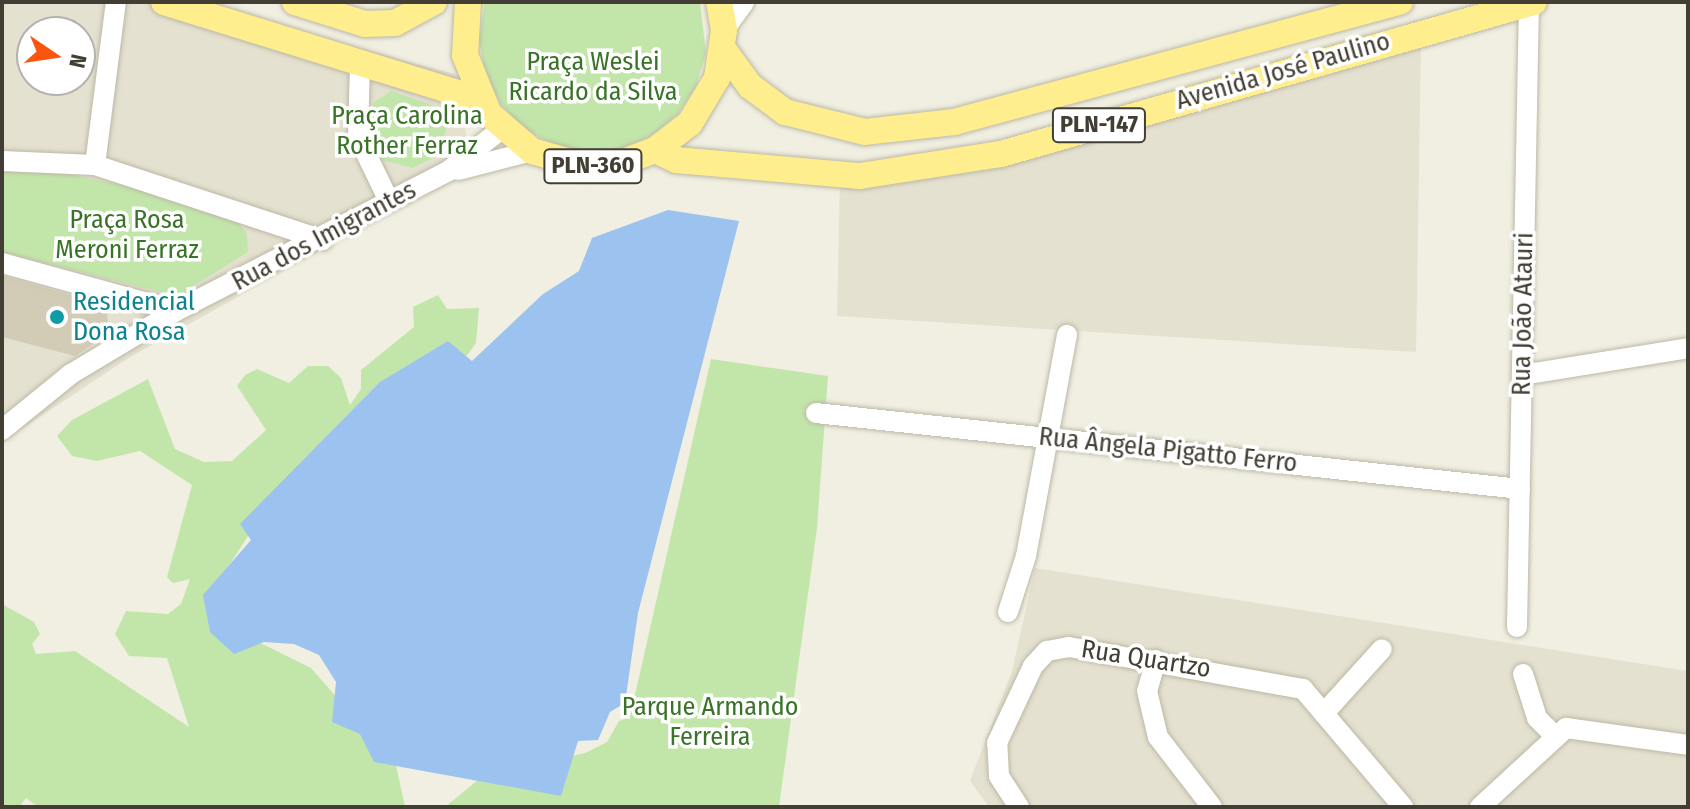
<!DOCTYPE html>
<html>
<head>
<meta charset="utf-8">
<style>
  body { margin:0 }
  #map { position:relative; width:1690px; height:809px; overflow:hidden; background:#f1efe2; font-family:"Fira Sans Condensed",sans-serif }
  div>[style] { position:absolute }
  .residential>* { inset:0; background:#e5e1d0 }
  .green>* { inset:0; background:#c2e6aa }
  .water>* { inset:0; background:#9cc2f0 }
  .building>* { inset:0; background:#d2ccb7 }
  .roads { filter:drop-shadow(0 0 2px #bcb8a5) drop-shadow(0 0 2px #bcb8a5) }
  .minor>* { height:20px; margin:-10px; padding:0 10px; transform-origin:10px; border-radius:10px; background:#fff }
  .major>* { height:26px; margin:-13px; padding:0 13px; transform-origin:13px; border-radius:13px; background:#ffee8d }
  .dots>* { width:22px; height:22px; translate:-50% -50%; box-sizing:border-box; border:4px solid #fff; border-radius:50% }
  span { translate:-50% -50%; white-space:nowrap; text-align:center; line-height:1.15; -webkit-text-stroke:7px #fff; paint-order:stroke }
  .shield-label span { padding:2px 6px; background:#fff; border:2px solid; border-radius:6px; -webkit-text-stroke-width:0 }
  .shield-label { font-size:24px; color:#423e33; font-weight:700 }
  .park-label { font-size:26px; color:#397327 }
  .street-label { font-size:26px; color:#423e33 }
  .culture-label { font-size:26px; color:#0d838f }
  .left { translate:0 -50%; text-align:left }
  .frame { position:absolute; inset:0; border:4px solid #423e33; pointer-events:none }
  .north { position:absolute; left:16px; top:16px; width:80px; height:80px; box-sizing:border-box; background:#fff; border:2px solid #b3b2ad; border-radius:50%; rotate:103deg; font-size:22px; font-weight:700; line-height:32px; text-align:center; color:#423e33 }
  .north::after { content:''; display:block; margin:auto; width:28px; height:36px; background:#fb540f; clip-path:polygon(50% 0,100% 100%,50% 72%,0 100%) }
</style>
</head>
<body>
<div id="map">
  <div class="residential">
    <div style="clip-path:polygon(evenodd,2px 2px,185px 2px,455px 74px,472px 166px,127px 359px,2px 442px,2px 2px,32px 32px,80px 32px,80px 80px,32px 80px,32px 32px)"></div>
    <div style="clip-path:polygon(1421px 44px,1416px 352px,837px 316px,840px 182px)"></div>
    <div style="clip-path:polygon(1035px 568px,1688px 671px,1688px 807px,989px 807px,970px 781px,1012px 671px)"></div>
  </div>
  <div class="green">
    <div style="clip-path:polygon(485px 2px,700px 2px,706px 53px,696px 86px,678px 114px,651px 136px,620px 149px,586px 152px,553px 144px,523px 128px,500px 103px,485px 73px,479px 39px)"></div>
    <div style="clip-path:polygon(391px 91px,438px 107px,448px 122px,439px 155px,413px 168px,378px 159px,366px 131px,374px 102px)"></div>
    <div style="clip-path:polygon(46px 170px,152px 191px,237px 221px,247px 234px,248px 252px,177px 296px,2px 252px,2px 171px)"></div>
    <div style="clip-path:polygon(438px 295px,447px 309px,479px 308px,476px 343px,466px 357px,272px 499px,217px 584px,222px 624px,311px 668px,396px 765px,405px 807px,38px 807px,26px 798px,19px 807px,2px 807px,2px 604px,34px 622px,40px 634px,32px 644px,36px 654px,75px 651px,189px 727px,167px 658px,129px 656px,115px 634px,126px 611px,168px 614px,181px 604px,190px 579px,173px 583px,167px 577px,192px 485px,140px 451px,97px 461px,72px 456px,57px 436px,72px 420px,148px 379px,175px 449px,204px 462px,232px 461px,266px 430px,237px 386px,245px 375px,257px 369px,289px 383px,308px 366px,328px 366px,341px 378px,350px 405px,361px 389px,361px 370px,414px 327px,413px 307px)"></div>
    <div style="clip-path:polygon(711px 359px,828px 376px,817px 528px,779px 807px,445px 807px,484px 775px,585px 753px,607px 742px,619px 721px,630px 717px)"></div>
  </div>
  <div class="water">
    <div style="clip-path:polygon(668px 210px,739px 221px,638px 613px,625px 703px,610px 712px,598px 740px,578px 741px,561px 796px,374px 762px,360px 734px,332px 722px,336px 682px,319px 655px,294px 644px,264px 642px,234px 654px,210px 632px,203px 595px,251px 540px,240px 524px,380px 382px,448px 341px,472px 361px,543px 294px,579px 271px,592px 238px)"></div>
  </div>
  <div class="building">
    <div style="clip-path:polygon(2px 276px,106px 305px,109px 333px,75px 356px,2px 337px)"></div>
  </div>
  <div class="roads">
    <div class="minor">
      <div style="left:724px;top:30px;width:34px;rotate:-54deg"></div>
      <div style="left:360px;top:64px;width:73px;rotate:91.6deg"></div>
      <div style="left:358px;top:137px;width:71px;rotate:64.2deg"></div>
      <div style="left:2px;top:161px;width:93px;rotate:2.5deg"></div>
      <div style="left:95px;top:165px;width:240px;rotate:18.2deg"></div>
      <div style="left:95px;top:165px;width:164px;rotate:-82.7deg"></div>
      <div style="left:458px;top:170px;width:76px;rotate:-14.4deg"></div>
      <div style="left:2px;top:263px;width:180px;rotate:15.4deg"></div>
      <div style="left:1522px;top:375px;width:168px;rotate:-9.2deg"></div>
      <div style="left:816px;top:413px;width:708px;rotate:6.16deg"></div>
      <div style="left:2px;top:430px;width:89px;rotate:-39.1deg"></div>
      <div style="left:71px;top:374px;width:122px;rotate:-31deg"></div>
      <div style="left:176px;top:311px;width:305px;rotate:-27.2deg"></div>
      <div style="left:447px;top:172px;width:71px;rotate:-38.2deg"></div>
      <div style="left:1008px;top:612px;width:59px;rotate:-72.2deg"></div>
      <div style="left:1026px;top:556px;width:225px;rotate:-79.5deg"></div>
      <div style="left:1517px;top:627px;width:625px;rotate:-88.9deg"></div>
      <div style="left:1156px;top:660px;width:32px;rotate:106deg"></div>
      <div style="left:1147px;top:691px;width:47px;rotate:76.6deg"></div>
      <div style="left:1158px;top:737px;width:88px;rotate:52.4deg"></div>
      <div style="left:1523px;top:674px;width:46px;rotate:72.3deg"></div>
      <div style="left:1537px;top:718px;width:23px;rotate:45deg"></div>
      <div style="left:1324px;top:713px;width:86px;rotate:-47.8deg"></div>
      <div style="left:1019px;top:807px;width:37px;rotate:-123deg"></div>
      <div style="left:999px;top:776px;width:33px;rotate:-93deg"></div>
      <div style="left:997px;top:743px;width:85px;rotate:-64.9deg"></div>
      <div style="left:1033px;top:666px;width:21px;rotate:-47deg"></div>
      <div style="left:1047px;top:651px;width:22px;rotate:-10deg"></div>
      <div style="left:1069px;top:647px;width:238px;rotate:10.2deg"></div>
      <div style="left:1303px;top:689px;width:155px;rotate:49.7deg"></div>
      <div style="left:1480px;top:807px;width:117px;rotate:-42.6deg"></div>
      <div style="left:1566px;top:728px;width:123px;rotate:7.9deg"></div>
    </div>
    <div class="major">
      <div style="left:164px;top:2px;width:331px;rotate:17.2deg"></div>
      <div style="left:295px;top:2px;width:73px;rotate:17.4deg"></div>
      <div style="left:365px;top:24px;width:30px;rotate:-2deg"></div>
      <div style="left:395px;top:23px;width:44px;rotate:-28.3deg"></div>
      <div style="left:468px;top:2px;width:53px;rotate:93.2deg"></div>
      <div style="left:465px;top:55px;width:64px;rotate:67.9deg"></div>
      <div style="left:489px;top:114px;width:57px;rotate:40.7deg"></div>
      <div style="left:532px;top:151px;width:55px;rotate:15.8deg"></div>
      <div style="left:585px;top:166px;width:30px;rotate:-2deg"></div>
      <div style="left:615px;top:165px;width:43px;rotate:-20.6deg"></div>
      <div style="left:655px;top:150px;width:44px;rotate:-37.6deg"></div>
      <div style="left:690px;top:123px;width:52px;rotate:-59deg"></div>
      <div style="left:717px;top:78px;width:49px;rotate:-81.7deg"></div>
      <div style="left:724px;top:30px;width:28px;rotate:-100deg"></div>
      <div style="left:723px;top:49px;width:46px;rotate:53.9deg"></div>
      <div style="left:750px;top:86px;width:44px;rotate:36.6deg"></div>
      <div style="left:785px;top:112px;width:82px;rotate:14deg"></div>
      <div style="left:865px;top:132px;width:90px;rotate:-6.4deg"></div>
      <div style="left:954px;top:122px;width:462px;rotate:-15.1deg"></div>
      <div style="left:655px;top:150px;width:23px;rotate:25deg"></div>
      <div style="left:676px;top:160px;width:185px;rotate:5deg"></div>
      <div style="left:860px;top:176px;width:143px;rotate:-8.9deg"></div>
      <div style="left:1001px;top:154px;width:554px;rotate:-15.92deg"></div>
    </div>
  </div>
  <div class="dots">
    <div style="left:57px;top:317px;background:#0f9aa8"></div>
  </div>
  <div class="shield-label">
    <span style="left:1099px;top:125px">PLN-147</span>
    <span style="left:593px;top:166px">PLN-360</span>
  </div>
  <div class="park-label">
    <span style="left:593px;top:77px">Praça Weslei<br>Ricardo da Silva</span>
    <span style="left:407px;top:131px">Praça Carolina<br>Rother Ferraz</span>
    <span style="left:127px;top:235px">Praça Rosa<br>Meroni Ferraz</span>
    <span style="left:710px;top:722px">Parque Armando<br>Ferreira</span>
  </div>
  <div class="street-label">
    <span style="left:1283px;top:71px;rotate:-16deg">Avenida José Paulino</span>
    <span style="left:324px;top:236px;rotate:-28deg">Rua dos Imigrantes</span>
    <span style="left:1523px;top:314px;rotate:-89deg">Rua João Atauri</span>
    <span style="left:1168px;top:450px;rotate:6deg">Rua Ângela Pigatto Ferro</span>
    <span style="left:1146px;top:659px;rotate:9deg">Rua Quartzo</span>
  </div>
  <div class="culture-label">
    <span class="left" style="left:73px;top:317px">Residencial<br>Dona Rosa</span>
  </div>
  <div class="frame"></div>
  <div class="north">N</div>
</div>
</body>
</html>
